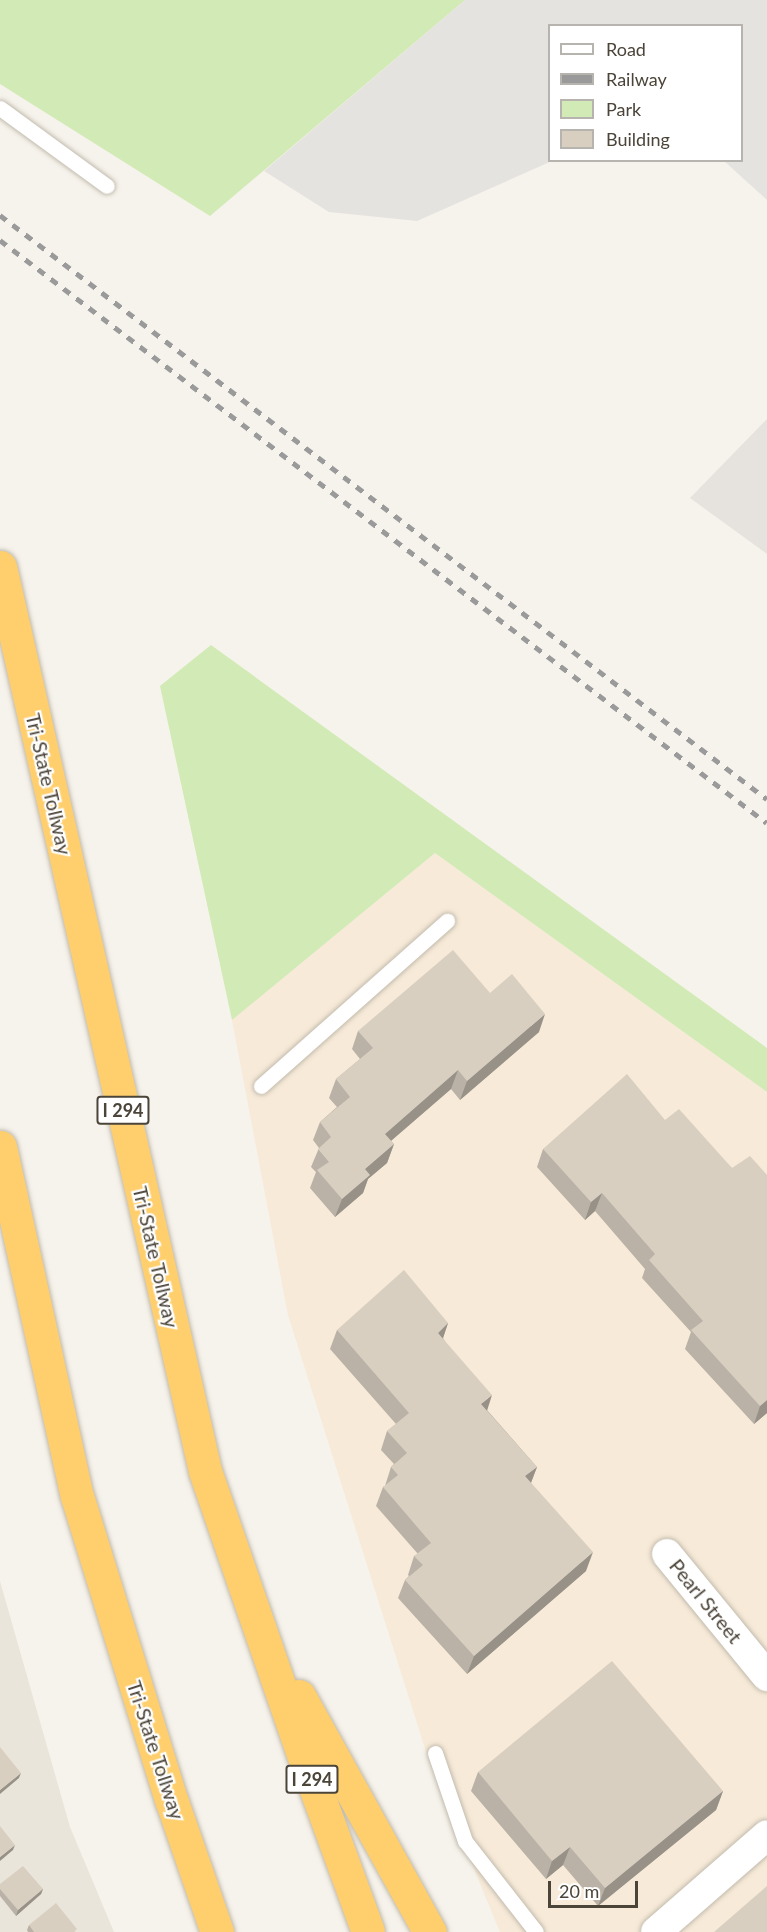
<!DOCTYPE html>
<html>
<head>
<meta charset="utf-8">
<style>
  body { margin:0 }
  #map { position:relative; width:767px; height:1932px; overflow:hidden; background:#f6f3ec; font-family:Lato,sans-serif }
  div>[style] { position:absolute }
  .residential>* { inset:0; background:#eae5da }
  .commercial>* { inset:0; background:#f7ead8 }
  .industrial>* { inset:0; background:#e6e2dd }
  .green>* { inset:0; background:#d2eab5 }
  .parking>* { inset:0; background:#e5e3e0 }
  .roads { filter:drop-shadow(0 0 2px #c2bbae) drop-shadow(0 0 2px #c2bbae) }
  .lane>* { height:15px; margin:-7.5px; padding:0 7.5px; transform-origin:7.5px; border-radius:7.5px; background:#fff }
  .street>* { height:30px; margin:-15px; padding:0 15px; transform-origin:15px; border-radius:15px; background:#fff }
  .highway>* { height:33px; margin:-16.5px; padding:0 16.5px; transform-origin:16.5px; border-radius:16.5px; background:#ffcf6e }
  .rail>* { height:4.5px; margin-top:-2.25px; transform-origin:0; background:repeating-linear-gradient(90deg,#9a9a9a 0 8px,transparent 0 16px) }
  .wall>* { inset:0; background:#bab2a6 }
  .shaded-wall>* { inset:0; background:#979187 }
  .building>* { inset:0; background:#d8cfc1 }
  span { translate:-50% -50%; white-space:nowrap; text-align:center; line-height:1.15; -webkit-text-stroke:4.5px #fff; paint-order:stroke }
  .shield-label span { padding:2px 4px; background:#fff; border:2px solid; border-radius:4px; -webkit-text-stroke-width:0 }
  .shield-label { font-size:18px; color:#4b4439; font-weight:700 }
  .street-label { font-size:20px; color:#4b4439 }
  .legend { position:absolute; left:548px; top:24px; width:195px; height:138px; box-sizing:border-box; background:#fff; border:2px solid #b7b4b0; margin:0; padding:8px 10px; list-style:none; font-size:18px; color:#4b4439 }
  .legend li { display:flex; align-items:center; gap:12px; height:30px }
  .legend b { width:30px; border:2px solid #b7b4b0 }
  .scale { position:absolute; left:548px; top:1881px; width:90px; height:27px; box-sizing:border-box; border:3px solid #4b4439; border-top:0; padding-left:8px; font-size:18px; line-height:21px; white-space:nowrap; color:#4b4439; -webkit-text-stroke:4px #fff; paint-order:stroke }
</style>
</head>
<body>
<div id="map">
  <div class="residential">
    <div style="clip-path:polygon(0 1581px,70px 1827px,114px 1932px,0 1932px)"></div>
  </div>
  <div class="commercial">
    <div style="clip-path:polygon(435px 853px,767px 1092px,767px 1932px,500px 1932px,428px 1758px,288px 1315px,232px 1020px)"></div>
  </div>
  <div class="industrial">
    <div style="clip-path:polygon(767px 419px,767px 554px,690px 498px)"></div>
  </div>
  <div class="green">
    <div style="clip-path:polygon(0 0,465px 0,210px 216px,0 84px)"></div>
    <div style="clip-path:polygon(211px 645px,767px 1048px,767px 1092px,435px 853px,232px 1020px,160px 686px)"></div>
  </div>
  <div class="parking">
    <div style="clip-path:polygon(465px 0,767px 0,767px 200px,724px 161px,742px 160px,742px 26px,550px 26px,550px 160px,552px 161px,417px 221px,329px 212px,264px 171px)"></div>
  </div>
  <div class="roads">
    <div class="lane">
      <div style="left:0;top:108px;width:132px;rotate:36.1deg"></div>
      <div style="left:261px;top:1086px;width:249px;rotate:-41.6deg"></div>
      <div style="left:435px;top:1753px;width:93px;rotate:71.2deg"></div>
      <div style="left:465px;top:1841px;width:115px;rotate:52deg"></div>
    </div>
    <div class="street">
      <div style="left:667px;top:1554px;width:158px;rotate:50.7deg"></div>
      <div style="left:656px;top:1932px;width:147px;rotate:-41.1deg"></div>
    </div>
    <div class="highway">
      <div style="left:0;top:567px;width:927px;rotate:77.22deg"></div>
      <div style="left:205px;top:1471px;width:299px;rotate:70.9deg"></div>
      <div style="left:303px;top:1754px;width:189px;rotate:69.9deg"></div>
      <div style="left:0;top:1147px;width:357px;rotate:77.6deg"></div>
      <div style="left:77px;top:1496px;width:320px;rotate:72.8deg"></div>
      <div style="left:172px;top:1802px;width:138px;rotate:70.9deg"></div>
      <div style="left:299px;top:1696px;width:270px;rotate:61deg"></div>
    </div>
  </div>
  <div class="rail">
    <div style="left:0;top:215px;width:964px;rotate:37.29deg"></div>
    <div style="left:0;top:240px;width:963px;rotate:37.24deg"></div>
  </div>
  <div class="wall">
    <div style="clip-path:polygon(490px 993px,539px 1032px,460px 1100px,451px 1089px,391px 1141px,394px 1144px,387px 1163px,368px 1179px,363px 1193px,335px 1217px,310px 1188px,316px 1172px,311px 1167px,319px 1148px,313px 1140px,320px 1122px,337px 1107px,329px 1098px,336px 1079px,360px 1059px,352px 1049px,358px 1031px)"></div>
    <div style="clip-path:polygon(665px 1120px,732px 1168px,767px 1175px,767px 1413px,754px 1424px,685px 1349px,691px 1332px,642px 1278px,645px 1269px,595px 1211px,585px 1220px,537px 1167px,543px 1149px)"></div>
    <div style="clip-path:polygon(448px 1323px,443px 1338px,487px 1410px,537px 1467px,531px 1483px,586px 1571px,467px 1674px,398px 1598px,405px 1580px,409px 1576px,408px 1575px,414px 1556px,418px 1554px,376px 1506px,383px 1487px,385px 1486px,391px 1467px,394px 1464px,381px 1450px,387px 1431px,396px 1424px,330px 1349px,337px 1330px)"></div>
    <div style="clip-path:polygon(478px 1772px,723px 1791px,716px 1810px,598px 1906px,563px 1865px,546px 1879px,471px 1791px)"></div>
    <div style="clip-path:polygon(0 1884px,43px 1889px,41px 1894px,16px 1916px,0 1896px)"></div>
    <div style="clip-path:polygon(29px 1925px,76px 1932px,28px 1932px,27px 1930px)"></div>
  </div>
  <div class="shaded-wall">
    <div style="clip-path:polygon(545px 1014px,539px 1032px,460px 1100px,467px 1081px)"></div>
    <div style="clip-path:polygon(458px 1070px,451px 1089px,378px 1152px,385px 1134px)"></div>
    <div style="clip-path:polygon(394px 1144px,387px 1163px,368px 1179px,363px 1193px,335px 1217px,342px 1199px,365px 1169px)"></div>
    <div style="clip-path:polygon(602px 1193px,595px 1211px,585px 1220px,591px 1202px)"></div>
    <div style="clip-path:polygon(448px 1323px,442px 1341px,438px 1333px)"></div>
    <div style="clip-path:polygon(492px 1395px,486px 1414px,481px 1404px)"></div>
    <div style="clip-path:polygon(767px 1400px,767px 1413px,754px 1424px,760px 1406px)"></div>
    <div style="clip-path:polygon(537px 1467px,530px 1485px,525px 1476px)"></div>
    <div style="clip-path:polygon(593px 1552px,586px 1571px,467px 1674px,474px 1656px)"></div>
    <div style="clip-path:polygon(21px 1773px,19px 1778px,0 1794px,0 1790px)"></div>
    <div style="clip-path:polygon(723px 1791px,716px 1810px,598px 1906px,605px 1888px)"></div>
    <div style="clip-path:polygon(15px 1845px,13px 1850px,0 1861px,0 1857px)"></div>
    <div style="clip-path:polygon(570px 1847px,563px 1865px,546px 1879px,552px 1861px)"></div>
    <div style="clip-path:polygon(43px 1889px,41px 1894px,16px 1916px,18px 1910px)"></div>
  </div>
  <div class="building">
    <div style="clip-path:polygon(453px 950px,490px 993px,512px 974px,545px 1014px,467px 1081px,458px 1070px,385px 1134px,394px 1144px,365px 1169px,370px 1175px,342px 1199px,317px 1170px,329px 1162px,318px 1149px,331px 1137px,320px 1122px,350px 1097px,336px 1079px,373px 1048px,358px 1031px)"></div>
    <div style="clip-path:polygon(627px 1074px,665px 1120px,679px 1109px,732px 1168px,750px 1156px,767px 1175px,767px 1400px,760px 1406px,691px 1330px,703px 1321px,649px 1260px,655px 1254px,602px 1193px,591px 1202px,543px 1149px)"></div>
    <div style="clip-path:polygon(404px 1270px,448px 1323px,438px 1333px,492px 1395px,481px 1404px,537px 1467px,525px 1476px,593px 1552px,474px 1656px,405px 1580px,423px 1565px,414px 1556px,431px 1543px,383px 1487px,398px 1475px,391px 1467px,407px 1453px,387px 1431px,409px 1413px,337px 1330px)"></div>
    <div style="clip-path:polygon(612px 1661px,723px 1791px,605px 1888px,570px 1847px,552px 1861px,478px 1772px)"></div>
    <div style="clip-path:polygon(0 1747px,21px 1773px,0 1790px)"></div>
    <div style="clip-path:polygon(0 1826px,15px 1845px,0 1857px)"></div>
    <div style="clip-path:polygon(23px 1866px,43px 1889px,18px 1910px,0 1889px,0 1884px)"></div>
    <div style="clip-path:polygon(767px 1886px,767px 1932px,714px 1932px)"></div>
    <div style="clip-path:polygon(56px 1903px,77px 1929px,74px 1932px,34px 1932px,29px 1925px)"></div>
  </div>
  <div class="shield-label">
    <span style="left:123px;top:1110px">I 294</span>
    <span style="left:312px;top:1779px">I 294</span>
  </div>
  <div class="street-label">
    <span style="left:49px;top:784px;rotate:77deg">Tri-State Tollway</span>
    <span style="left:156px;top:1257px;rotate:77deg">Tri-State Tollway</span>
    <span style="left:706px;top:1601px;rotate:51deg">Pearl Street</span>
    <span style="left:156px;top:1750px;rotate:72deg">Tri-State Tollway</span>
  </div>
  <ul class="legend">
  <li><b style="height:8px;background:#fff"></b>Road</li>
  <li><b style="height:8px;background:#9a9a9a"></b>Railway</li>
  <li><b style="height:16px;background:#d2eab5"></b>Park</li>
  <li><b style="height:16px;background:#d8cfc1"></b>Building</li>
  </ul>
  <div class="scale">20 m</div>
</div>
</body>
</html>
